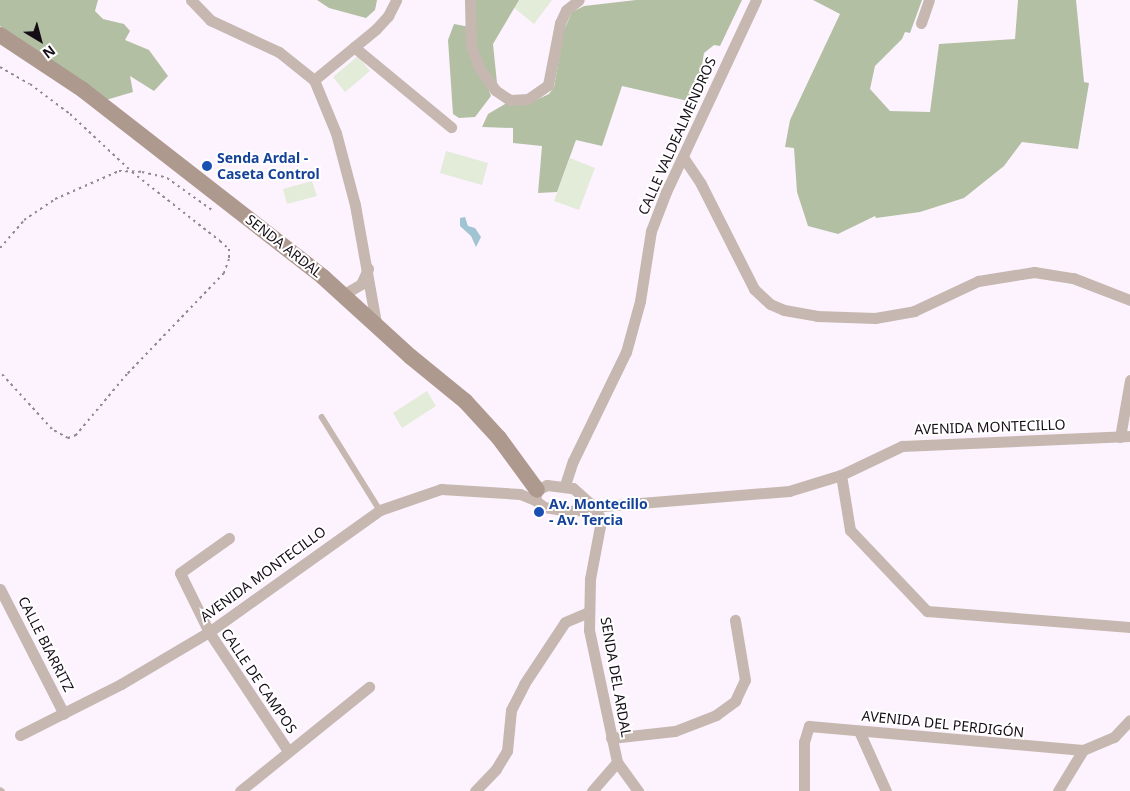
<!DOCTYPE html>
<html>
<head>
<meta charset="utf-8">
<style>
  body { margin:0 }
  #map { position:relative; width:1130px; height:791px; overflow:hidden; background:#fdf3fe; font-family:"Noto Sans",sans-serif }
  div>[style] { position:absolute }
  .green>* { inset:0; background:#e3ebd9 }
  .forest>* { inset:0; background:#b2bfa2 }
  .water>* { inset:0; background:#a0c4d1 }
  .path>* { height:2px; margin-top:-1px; transform-origin:0; background:repeating-linear-gradient(90deg,#928893 0 2.5px,transparent 0 6.5px) }
  .service>* { height:5.5px; margin:-2.75px; padding:0 2.75px; transform-origin:2.75px; border-radius:2.75px; background:#c6b8b0 }
  .minor>* { height:11px; margin:-5.5px; padding:0 5.5px; transform-origin:5.5px; border-radius:5.5px; background:#c6b8b0 }
  .secondary>* { height:16px; margin:-8px; padding:0 8px; transform-origin:8px; border-radius:8px; background:#ae998e }
  .dots>* { width:14px; height:14px; translate:-50% -50%; box-sizing:border-box; border:2px solid #fff; border-radius:50% }
  span { translate:-50% -50%; white-space:nowrap; text-align:center; line-height:1.15; -webkit-text-stroke:4px #fff; paint-order:stroke }
  .street-label { font-size:14px; color:#150d16 }
  .transit-label { font-size:14px; color:#164399; font-weight:700 }
  .left { translate:0 -50%; text-align:left }
  .north { position:absolute; left:15px; top:15px; width:50px; height:50px; -webkit-text-stroke:4px #fff; paint-order:stroke; rotate:143deg; font-size:14px; font-weight:700; line-height:20px; text-align:center; color:#150d16 }
  .north::after { content:''; display:block; margin:auto; width:18px; height:22px; background:#150d16; clip-path:polygon(50% 0,100% 100%,50% 72%,0 100%) }
</style>
</head>
<body>
<div id="map">
  <div class="green">
    <div style="clip-path:polygon(519px 0,552px 0,534px 24px,513px 7px)"></div>
    <div style="clip-path:polygon(358px 56px,370px 71px,345px 92px,333px 77px)"></div>
    <div style="clip-path:polygon(446px 151px,488px 163px,482px 185px,440px 173px)"></div>
    <div style="clip-path:polygon(570px 158px,595px 168px,579px 210px,554px 201px)"></div>
    <div style="clip-path:polygon(312px 181px,317px 196px,287px 204px,283px 189px)"></div>
    <div style="clip-path:polygon(427px 391px,436px 406px,402px 428px,393px 413px)"></div>
  </div>
  <div class="forest">
    <div style="clip-path:polygon(0 0,98px 0,95px 11px,103px 19px,124px 24px,130px 31px,125px 40px,149px 50px,168px 76px,154px 91px,130px 76px,133px 92px,106px 100px,0 26px)"></div>
    <div style="clip-path:polygon(317px 0,377px 0,375px 10px,366px 18px,329px 8px)"></div>
    <div style="clip-path:polygon(475px 0,519px 0,493px 44px,497px 83px,488px 87px,491px 96px,475px 117px,459px 118px,453px 114px,448px 40px,454px 24px,475px 28px)"></div>
    <div style="clip-path:polygon(636px 0,742px 0,720px 46px,714px 45px,704px 53px,700px 77px,693px 83px,688px 101px,622px 86px,602px 146px,576px 140px,557px 192px,538px 193px,542px 146px,513px 143px,513px 128px,482px 127px,488px 114px,505px 104px,528px 104px,549px 94px,554px 87px,564px 30px,572px 12px,584px 6px)"></div>
    <div style="clip-path:polygon(813px 0,922px 0,910px 33px,905px 32px,902px 39px,875px 66px,870px 89px,890px 111px,930px 112px,939px 44px,1015px 39px,1018px 0,1076px 0,1084px 82px,1089px 83px,1078px 149px,1022px 142px,1004px 166px,964px 198px,920px 212px,876px 218px,875px 216px,838px 234px,808px 226px,797px 192px,794px 148px,785px 147px,790px 120px,840px 14px)"></div>
  </div>
  <div class="water">
    <div style="clip-path:polygon(465px 217px,468px 226px,475px 228px,481px 237px,476px 247px,471px 236px,460px 226px,460px 218px)"></div>
  </div>
  <div class="path">
    <div style="left:0;top:67px;width:34px;rotate:30deg"></div>
    <div style="left:30px;top:84px;width:50px;rotate:36.9deg"></div>
    <div style="left:70px;top:114px;width:85px;rotate:43.1deg"></div>
    <div style="left:132px;top:172px;width:112px;rotate:38.1deg"></div>
    <div style="left:220px;top:241px;width:12px;rotate:42deg"></div>
    <div style="left:229px;top:249px;width:10px;rotate:90deg"></div>
    <div style="left:229px;top:259px;width:15px;rotate:110deg"></div>
    <div style="left:224px;top:273px;width:140px;rotate:133.8deg"></div>
    <div style="left:127px;top:374px;width:80px;rotate:129.9deg"></div>
    <div style="left:76px;top:435px;width:9px;rotate:159deg"></div>
    <div style="left:68px;top:438px;width:18px;rotate:-151deg"></div>
    <div style="left:52px;top:429px;width:77px;rotate:-132.4deg"></div>
    <div style="left:0;top:248px;width:37px;rotate:-49deg"></div>
    <div style="left:24px;top:220px;width:37px;rotate:-34deg"></div>
    <div style="left:55px;top:199px;width:70px;rotate:-23.6deg"></div>
    <div style="left:119px;top:171px;width:23px;rotate:2deg"></div>
    <div style="left:142px;top:172px;width:26px;rotate:13deg"></div>
    <div style="left:167px;top:178px;width:55px;rotate:35.4deg"></div>
  </div>
  <div class="service">
    <div style="left:322px;top:417px;width:110px;rotate:58.1deg"></div>
    <div style="left:0;top:790px;width:2px;rotate:27deg"></div>
  </div>
  <div class="minor">
    <div style="left:191px;top:0;width:28px;rotate:46deg"></div>
    <div style="left:210px;top:20px;width:76px;rotate:24.9deg"></div>
    <div style="left:279px;top:52px;width:45px;rotate:38.7deg"></div>
    <div style="left:314px;top:80px;width:57px;rotate:67.5deg"></div>
    <div style="left:336px;top:133px;width:74px;rotate:75.2deg"></div>
    <div style="left:355px;top:205px;width:120px;rotate:79.9deg"></div>
    <div style="left:470px;top:0;width:46px;rotate:88.8deg"></div>
    <div style="left:471px;top:46px;width:25px;rotate:69deg"></div>
    <div style="left:480px;top:69px;width:26px;rotate:54deg"></div>
    <div style="left:495px;top:90px;width:18px;rotate:34deg"></div>
    <div style="left:510px;top:100px;width:18px;rotate:-3deg"></div>
    <div style="left:528px;top:99px;width:24px;rotate:-35deg"></div>
    <div style="left:548px;top:85px;width:63px;rotate:-79deg"></div>
    <div style="left:560px;top:23px;width:14px;rotate:-65deg"></div>
    <div style="left:566px;top:10px;width:16px;rotate:-38deg"></div>
    <div style="left:921px;top:23px;width:24px;rotate:-71deg"></div>
    <div style="left:354px;top:47px;width:126px;rotate:39.5deg"></div>
    <div style="left:314px;top:80px;width:80px;rotate:-39.4deg"></div>
    <div style="left:376px;top:29px;width:18px;rotate:-47deg"></div>
    <div style="left:388px;top:16px;width:18px;rotate:-63deg"></div>
    <div style="left:683px;top:157px;width:32px;rotate:56deg"></div>
    <div style="left:701px;top:184px;width:118px;rotate:63.2deg"></div>
    <div style="left:754px;top:289px;width:22px;rotate:43deg"></div>
    <div style="left:770px;top:304px;width:15px;rotate:23deg"></div>
    <div style="left:784px;top:310px;width:34px;rotate:10deg"></div>
    <div style="left:817px;top:316px;width:58px;rotate:2deg"></div>
    <div style="left:875px;top:318px;width:40px;rotate:-10deg"></div>
    <div style="left:914px;top:311px;width:71px;rotate:-25.1deg"></div>
    <div style="left:978px;top:281px;width:57px;rotate:-9.1deg"></div>
    <div style="left:1034px;top:272px;width:39px;rotate:9deg"></div>
    <div style="left:1073px;top:278px;width:61px;rotate:21.1deg"></div>
    <div style="left:344px;top:294px;width:20px;rotate:-30deg"></div>
    <div style="left:361px;top:284px;width:17px;rotate:-65deg"></div>
    <div style="left:1120px;top:437px;width:58px;rotate:-80deg"></div>
    <div style="left:841px;top:475px;width:56px;rotate:80.7deg"></div>
    <div style="left:850px;top:530px;width:112px;rotate:46.5deg"></div>
    <div style="left:927px;top:611px;width:204px;rotate:4.5deg"></div>
    <div style="left:547px;top:485px;width:26px;rotate:7deg"></div>
    <div style="left:573px;top:488px;width:24px;rotate:42deg"></div>
    <div style="left:591px;top:504px;width:13px;rotate:151deg"></div>
    <div style="left:580px;top:510px;width:11px;rotate:175deg"></div>
    <div style="left:569px;top:511px;width:25px;rotate:-171deg"></div>
    <div style="left:544px;top:507px;width:11px;rotate:-142deg"></div>
    <div style="left:535px;top:500px;width:10px;rotate:-79deg"></div>
    <div style="left:537px;top:490px;width:11px;rotate:-27deg"></div>
    <div style="left:565px;top:485px;width:25px;rotate:-72deg"></div>
    <div style="left:573px;top:461px;width:121px;rotate:-64.1deg"></div>
    <div style="left:626px;top:352px;width:53px;rotate:-74.6deg"></div>
    <div style="left:640px;top:301px;width:71px;rotate:-81.1deg"></div>
    <div style="left:651px;top:231px;width:42px;rotate:-69deg"></div>
    <div style="left:666px;top:192px;width:212px;rotate:-64.9deg"></div>
    <div style="left:591px;top:504px;width:12px;rotate:9deg"></div>
    <div style="left:603px;top:506px;width:187px;rotate:-4.6deg"></div>
    <div style="left:789px;top:491px;width:54px;rotate:-17.1deg"></div>
    <div style="left:841px;top:475px;width:68px;rotate:-25.4deg"></div>
    <div style="left:902px;top:446px;width:228px;rotate:-2.5deg"></div>
    <div style="left:591px;top:504px;width:14px;rotate:56deg"></div>
    <div style="left:599px;top:516px;width:10px;rotate:84deg"></div>
    <div style="left:600px;top:526px;width:54px;rotate:100.7deg"></div>
    <div style="left:590px;top:579px;width:51px;rotate:91.1deg"></div>
    <div style="left:589px;top:630px;width:135px;rotate:78deg"></div>
    <div style="left:617px;top:762px;width:36px;rotate:54deg"></div>
    <div style="left:229px;top:538px;width:60px;rotate:144.5deg"></div>
    <div style="left:180px;top:573px;width:66px;rotate:63.8deg"></div>
    <div style="left:209px;top:632px;width:143px;rotate:56.4deg"></div>
    <div style="left:0;top:589px;width:140px;rotate:62.9deg"></div>
    <div style="left:859px;top:731px;width:66px;rotate:65.8deg"></div>
    <div style="left:20px;top:735px;width:113px;rotate:-26.8deg"></div>
    <div style="left:121px;top:684px;width:102px;rotate:-30.6deg"></div>
    <div style="left:209px;top:632px;width:210px;rotate:-35.5deg"></div>
    <div style="left:380px;top:510px;width:65px;rotate:-19deg"></div>
    <div style="left:441px;top:489px;width:79px;rotate:3.6deg"></div>
    <div style="left:520px;top:494px;width:16px;rotate:22deg"></div>
    <div style="left:611px;top:738px;width:64px;rotate:-6.2deg"></div>
    <div style="left:675px;top:731px;width:44px;rotate:-21.3deg"></div>
    <div style="left:716px;top:715px;width:24px;rotate:-36deg"></div>
    <div style="left:735px;top:701px;width:23px;rotate:-65deg"></div>
    <div style="left:745px;top:680px;width:61px;rotate:-99.5deg"></div>
    <div style="left:240px;top:791px;width:166px;rotate:-38.9deg"></div>
    <div style="left:475px;top:791px;width:30px;rotate:-46deg"></div>
    <div style="left:496px;top:769px;width:21px;rotate:-59deg"></div>
    <div style="left:507px;top:751px;width:41px;rotate:-84.4deg"></div>
    <div style="left:511px;top:710px;width:29px;rotate:-63deg"></div>
    <div style="left:524px;top:684px;width:74px;rotate:-56.5deg"></div>
    <div style="left:565px;top:622px;width:26px;rotate:-23deg"></div>
    <div style="left:592px;top:791px;width:38px;rotate:-49deg"></div>
    <div style="left:804px;top:791px;width:49px;rotate:-90deg"></div>
    <div style="left:804px;top:742px;width:17px;rotate:-73deg"></div>
    <div style="left:809px;top:726px;width:275px;rotate:5deg"></div>
    <div style="left:1083px;top:750px;width:34px;rotate:-23deg"></div>
    <div style="left:1114px;top:737px;width:23px;rotate:-47deg"></div>
    <div style="left:1058px;top:791px;width:48px;rotate:-58.6deg"></div>
  </div>
  <div class="secondary">
    <div style="left:0;top:35px;width:100px;rotate:33.5deg"></div>
    <div style="left:83px;top:90px;width:304px;rotate:37.9deg"></div>
    <div style="left:323px;top:277px;width:119px;rotate:42.3deg"></div>
    <div style="left:411px;top:357px;width:70px;rotate:39.2deg"></div>
    <div style="left:465px;top:401px;width:50px;rotate:47.4deg"></div>
    <div style="left:499px;top:438px;width:64px;rotate:53.8deg"></div>
  </div>
  <div class="dots">
    <div style="left:207px;top:166px;background:#1a4fb4"></div>
    <div style="left:539px;top:512px;background:#1a4fb4"></div>
  </div>
  <div class="street-label">
    <span style="left:677px;top:136px;rotate:-66deg">CALLE VALDEALMENDROS</span>
    <span style="left:284px;top:246px;rotate:38deg">SENDA ARDAL</span>
    <span style="left:990px;top:427px;rotate:-2deg">AVENIDA MONTECILLO</span>
    <span style="left:263px;top:574px;rotate:-36deg">AVENIDA MONTECILLO</span>
    <span style="left:46px;top:644px;rotate:63deg">CALLE BIARRITZ</span>
    <span style="left:616px;top:677px;rotate:80deg">SENDA DEL ARDAL</span>
    <span style="left:259px;top:681px;rotate:56deg">CALLE DE CAMPOS</span>
    <span style="left:943px;top:724px;rotate:6deg">AVENIDA DEL PERDIGÓN</span>
  </div>
  <div class="transit-label">
    <span class="left" style="left:217px;top:166px">Senda Ardal -<br>Caseta Control</span>
    <span class="left" style="left:549px;top:512px">Av. Montecillo<br>- Av. Tercia</span>
  </div>
  <div class="north">N</div>
</div>
</body>
</html>
